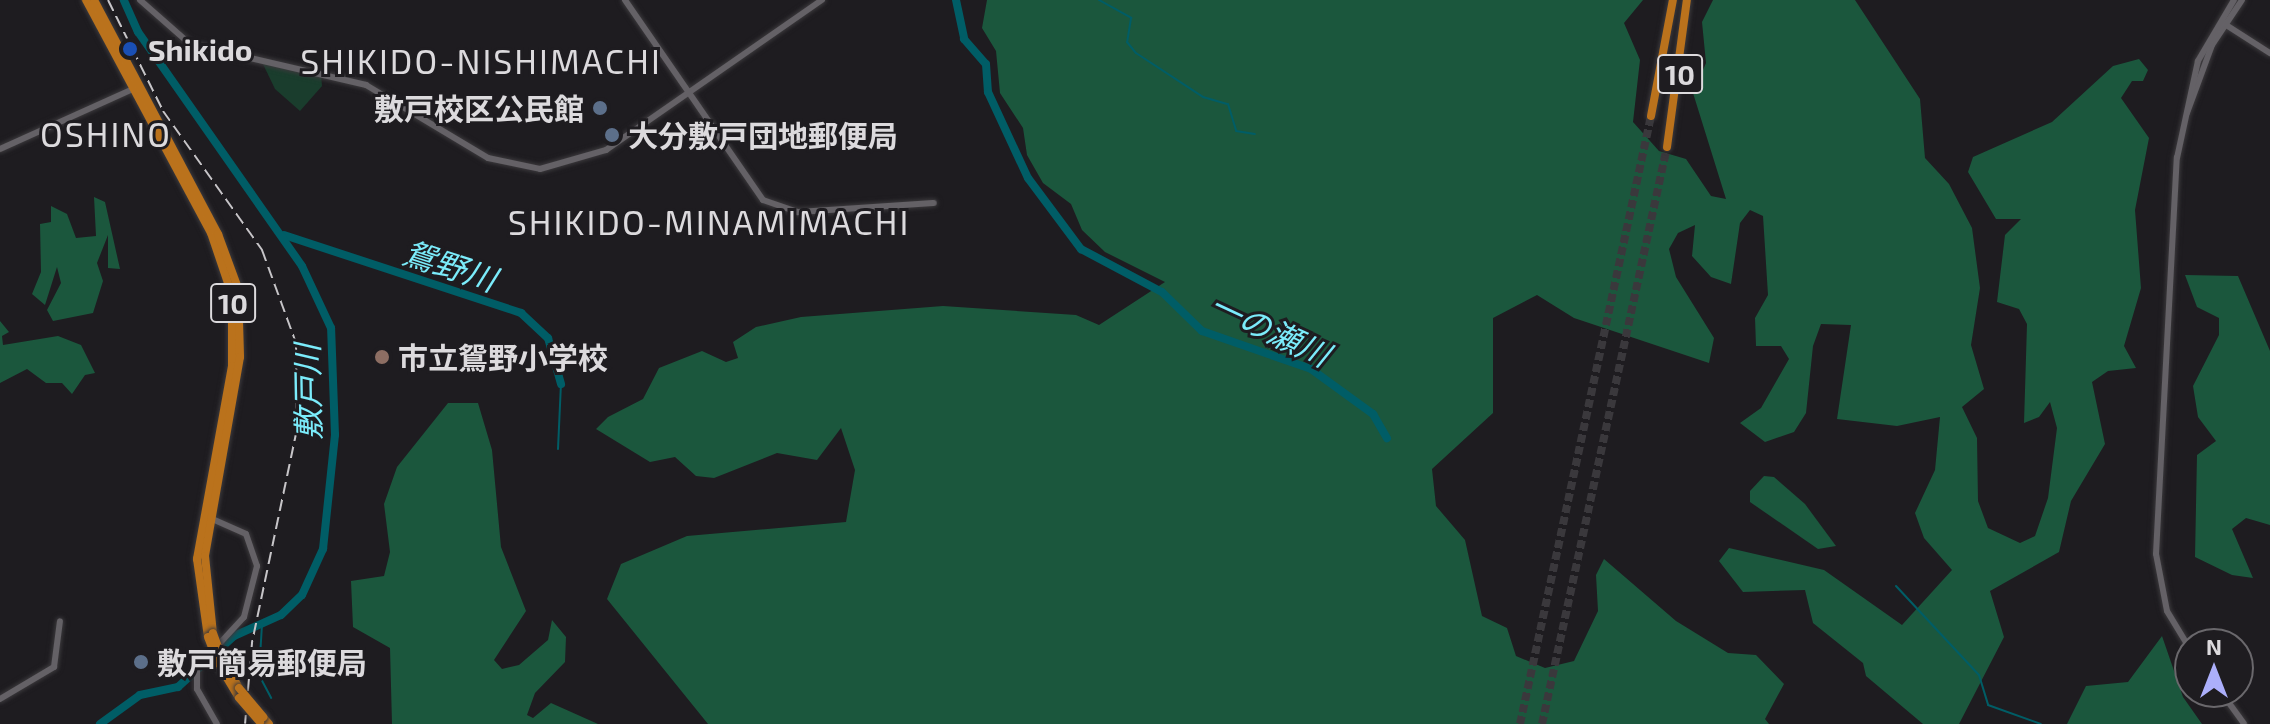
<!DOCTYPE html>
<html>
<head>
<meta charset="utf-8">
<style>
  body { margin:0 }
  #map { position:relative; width:2270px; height:724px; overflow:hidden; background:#1e1c20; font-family:"Exo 2","Noto Sans JP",sans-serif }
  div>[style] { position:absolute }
  .green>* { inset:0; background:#1a3d2d }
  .forest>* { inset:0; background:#1b573d }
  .stream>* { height:2px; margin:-1px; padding:0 1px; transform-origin:1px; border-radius:1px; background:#005d66 }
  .river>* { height:8px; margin:-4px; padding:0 4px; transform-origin:4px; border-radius:4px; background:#005d66 }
  .trunk-tunnel>* { height:8px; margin-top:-4px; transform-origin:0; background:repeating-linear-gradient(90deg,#3a383c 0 8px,transparent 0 12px) }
  .roads { filter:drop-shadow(0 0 2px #3b393c) drop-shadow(0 0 2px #3b393c) }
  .tertiary>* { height:6px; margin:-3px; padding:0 3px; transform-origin:3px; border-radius:3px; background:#646166 }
  .trunk>* { height:8px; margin:-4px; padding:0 4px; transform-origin:4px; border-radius:4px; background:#ba721c }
  .rail>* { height:2px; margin-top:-1px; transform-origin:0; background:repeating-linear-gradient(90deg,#c7c5c8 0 12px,transparent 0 18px) }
  .bridges { filter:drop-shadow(0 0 2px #3b393c) drop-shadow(0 0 2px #3b393c) }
  .trunk-bridge>* { height:8px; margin:-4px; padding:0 4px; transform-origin:4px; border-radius:4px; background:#ba721c }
  .dots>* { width:22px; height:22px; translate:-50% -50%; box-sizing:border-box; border:4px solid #1e1c20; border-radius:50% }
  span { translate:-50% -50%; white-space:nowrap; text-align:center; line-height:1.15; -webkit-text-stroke:6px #1e1c20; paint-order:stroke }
  .shield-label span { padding:2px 6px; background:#1e1c20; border:2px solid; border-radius:6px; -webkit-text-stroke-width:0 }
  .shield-label { font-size:28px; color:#dcdadd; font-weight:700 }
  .poi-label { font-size:30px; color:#dcdadd; font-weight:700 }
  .left { translate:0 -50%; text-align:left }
  .right { translate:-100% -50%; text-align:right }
  .water-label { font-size:32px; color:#7becfb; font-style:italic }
  .quarter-label { font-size:34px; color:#dcdadd; letter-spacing:2px }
  .north { position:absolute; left:2174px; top:628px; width:80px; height:80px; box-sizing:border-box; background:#1e1c20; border:2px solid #6a686c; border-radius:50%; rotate:0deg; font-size:22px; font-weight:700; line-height:32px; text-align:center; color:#dcdadd }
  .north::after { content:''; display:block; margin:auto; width:28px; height:36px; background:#acaffb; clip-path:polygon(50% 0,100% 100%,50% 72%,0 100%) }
</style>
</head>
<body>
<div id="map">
  <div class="green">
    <div style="clip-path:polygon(263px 64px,321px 75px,322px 86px,300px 111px,275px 89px)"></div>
  </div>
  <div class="forest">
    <div style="clip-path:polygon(987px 0,1643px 0,1624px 23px,1640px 60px,1633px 122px,1659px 151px,1686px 159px,1711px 196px,1726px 199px,1693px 93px,1706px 63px,1702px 22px,1713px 0,1855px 0,1920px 99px,1925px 158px,1949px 184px,1972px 228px,1980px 288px,1971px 345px,1984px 389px,1962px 407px,1977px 438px,1978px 501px,1988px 528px,2020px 543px,2035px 536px,2048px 498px,2057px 428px,2050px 402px,2039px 417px,2024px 423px,2027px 324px,2019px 309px,1997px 302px,2005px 235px,2021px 219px,1996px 219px,1968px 172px,1973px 157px,2052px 122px,2113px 66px,2139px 59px,2148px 70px,2143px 81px,2132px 81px,2121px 98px,2149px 138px,2135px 210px,2141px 288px,2124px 346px,2136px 368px,2108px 371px,2092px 382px,2105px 444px,2071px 501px,2059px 552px,1990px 591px,2004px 637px,1959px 724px,1923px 724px,1866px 676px,1863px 663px,1813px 623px,1805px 590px,1743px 592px,1719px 561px,1729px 548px,1824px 570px,1902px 625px,1952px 570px,1924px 538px,1915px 513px,1935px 470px,1940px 417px,1897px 426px,1837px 419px,1851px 325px,1821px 324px,1813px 346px,1806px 413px,1794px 432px,1765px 442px,1740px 423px,1761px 408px,1789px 359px,1781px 346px,1756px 346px,1755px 318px,1768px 295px,1763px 216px,1750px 210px,1740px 223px,1731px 284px,1711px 277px,1692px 256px,1695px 225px,1678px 233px,1669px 249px,1676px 277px,1714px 338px,1709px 363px,1574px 318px,1537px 295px,1493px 318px,1493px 413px,1432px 469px,1436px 506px,1465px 540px,1482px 616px,1507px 628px,1516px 656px,1545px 668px,1574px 661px,1598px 611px,1596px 575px,1604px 559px,1676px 621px,1728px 653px,1756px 655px,1784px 684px,1765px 719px,1769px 724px,708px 724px,607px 599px,621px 564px,687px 536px,846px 522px,855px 470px,841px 428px,817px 460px,777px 453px,714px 478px,696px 476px,675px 457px,650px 462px,596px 429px,608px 417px,643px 399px,659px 368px,702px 351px,726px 362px,738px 358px,733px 342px,756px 327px,801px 317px,943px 306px,1076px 315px,1099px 325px,1165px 282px,1105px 252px,1082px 230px,1071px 204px,1043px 183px,1027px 155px,1023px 128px,1000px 93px,996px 51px,982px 28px)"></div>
    <div style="clip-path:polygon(94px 197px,105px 202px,120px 269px,108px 268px,108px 235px,97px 263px,103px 281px,93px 313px,53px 321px,47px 310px,61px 283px,57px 267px,45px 305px,32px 294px,41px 272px,40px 224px,51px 222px,51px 206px,67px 214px,76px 238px,96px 236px)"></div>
    <div style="clip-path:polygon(2185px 275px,2238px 276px,2270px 351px,2270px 525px,2246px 518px,2232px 529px,2253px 578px,2232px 575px,2195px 557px,2197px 455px,2216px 441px,2198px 417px,2193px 386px,2219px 335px,2219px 318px,2197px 307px)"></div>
    <div style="clip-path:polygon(0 321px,9px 332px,2px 336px,3px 345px,58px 336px,81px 345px,95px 373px,85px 375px,72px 394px,62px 383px,46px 383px,27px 369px,0 383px)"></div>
    <div style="clip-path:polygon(448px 403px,478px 403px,492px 450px,501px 547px,526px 611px,494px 660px,502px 669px,519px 665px,548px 640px,552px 620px,566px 637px,565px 662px,535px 693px,527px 715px,533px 718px,551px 703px,598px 724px,392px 724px,390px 648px,353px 627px,351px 581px,384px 576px,390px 552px,384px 504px,397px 467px)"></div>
    <div style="clip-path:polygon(1764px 476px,1774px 477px,1805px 504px,1836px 546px,1818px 549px,1750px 502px,1750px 491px)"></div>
    <div style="clip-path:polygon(2162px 636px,2183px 697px,2202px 724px,2067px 724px,2086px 686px,2128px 682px)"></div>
  </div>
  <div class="stream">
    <div style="left:1099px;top:0;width:37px;rotate:29deg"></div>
    <div style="left:1131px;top:18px;width:24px;rotate:99deg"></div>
    <div style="left:1127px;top:42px;width:14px;rotate:51deg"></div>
    <div style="left:1136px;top:53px;width:80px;rotate:33.3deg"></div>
    <div style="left:1203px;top:97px;width:26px;rotate:16deg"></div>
    <div style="left:1228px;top:104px;width:28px;rotate:73deg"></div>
    <div style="left:1236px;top:131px;width:19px;rotate:9deg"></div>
    <div style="left:558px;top:449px;width:65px;rotate:-87.4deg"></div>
    <div style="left:1896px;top:586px;width:122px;rotate:47deg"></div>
    <div style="left:1979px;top:675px;width:31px;rotate:73deg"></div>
    <div style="left:1988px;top:705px;width:56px;rotate:19.7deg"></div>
    <div style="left:262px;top:624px;width:51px;rotate:93.4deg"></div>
    <div style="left:259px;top:675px;width:26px;rotate:62deg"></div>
  </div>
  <div class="river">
    <div style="left:956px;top:0;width:40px;rotate:78deg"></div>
    <div style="left:964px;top:39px;width:33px;rotate:49deg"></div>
    <div style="left:986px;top:64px;width:28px;rotate:86deg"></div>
    <div style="left:988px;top:92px;width:95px;rotate:65.1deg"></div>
    <div style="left:1028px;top:178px;width:89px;rotate:53.3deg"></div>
    <div style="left:1081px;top:249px;width:92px;rotate:28deg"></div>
    <div style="left:1162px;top:292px;width:56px;rotate:44.3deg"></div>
    <div style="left:1202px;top:331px;width:115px;rotate:19.2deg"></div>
    <div style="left:1311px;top:369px;width:77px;rotate:36deg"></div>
    <div style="left:1373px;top:414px;width:28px;rotate:60deg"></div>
    <div style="left:284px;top:235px;width:250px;rotate:18.2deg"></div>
    <div style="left:521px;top:313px;width:37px;rotate:43deg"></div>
    <div style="left:548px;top:338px;width:48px;rotate:74.2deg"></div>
    <div style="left:100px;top:724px;width:49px;rotate:-35.9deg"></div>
    <div style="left:140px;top:695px;width:39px;rotate:-12deg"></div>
    <div style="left:178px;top:687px;width:76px;rotate:-42.3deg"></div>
    <div style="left:234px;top:636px;width:51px;rotate:-24.1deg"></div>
    <div style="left:281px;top:615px;width:29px;rotate:-44deg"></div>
    <div style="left:302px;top:595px;width:51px;rotate:-65.5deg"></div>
    <div style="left:323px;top:549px;width:115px;rotate:-84deg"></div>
    <div style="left:335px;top:435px;width:107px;rotate:-92.1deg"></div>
    <div style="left:331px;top:328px;width:68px;rotate:-115.1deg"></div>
    <div style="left:302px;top:266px;width:286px;rotate:-125deg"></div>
    <div style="left:138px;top:32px;width:35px;rotate:-114deg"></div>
  </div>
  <div class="trunk-tunnel">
    <div style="left:1520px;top:724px;width:622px;rotate:-77.84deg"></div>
    <div style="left:1542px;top:724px;width:590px;rotate:-77.78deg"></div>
  </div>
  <div class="roads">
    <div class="tertiary">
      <div style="left:140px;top:0;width:67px;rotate:41.3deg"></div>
      <div style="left:190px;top:44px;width:181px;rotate:13.1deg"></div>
      <div style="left:366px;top:85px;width:142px;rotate:30.9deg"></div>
      <div style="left:488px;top:158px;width:53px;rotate:11.9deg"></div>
      <div style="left:540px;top:169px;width:69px;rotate:-16.1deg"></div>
      <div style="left:606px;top:150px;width:263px;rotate:-34.8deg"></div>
      <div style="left:625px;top:0;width:243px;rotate:55.4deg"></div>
      <div style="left:763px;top:200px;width:37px;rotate:19deg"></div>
      <div style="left:798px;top:212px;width:136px;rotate:-3.8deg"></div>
      <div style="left:2223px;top:23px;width:56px;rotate:32.6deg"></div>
      <div style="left:2187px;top:113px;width:72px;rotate:-69.8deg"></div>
      <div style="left:2212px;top:45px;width:54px;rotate:-56.3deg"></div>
      <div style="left:0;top:149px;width:148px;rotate:-24.3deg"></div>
      <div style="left:210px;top:518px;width:39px;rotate:24deg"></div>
      <div style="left:246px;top:534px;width:34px;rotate:71deg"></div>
      <div style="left:257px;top:566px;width:53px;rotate:104.3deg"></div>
      <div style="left:244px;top:617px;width:69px;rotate:132.7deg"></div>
      <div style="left:197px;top:668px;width:21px;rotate:90deg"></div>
      <div style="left:197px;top:689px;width:40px;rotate:60.3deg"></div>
      <div style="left:2190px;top:649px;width:44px;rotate:-121.2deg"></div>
      <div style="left:2167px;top:611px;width:58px;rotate:-100.9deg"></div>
      <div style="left:2156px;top:554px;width:397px;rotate:-87deg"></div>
      <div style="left:2177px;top:158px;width:99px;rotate:-77.8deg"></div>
      <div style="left:2198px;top:61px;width:71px;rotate:-59.5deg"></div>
      <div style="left:2221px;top:692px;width:39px;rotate:54deg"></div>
      <div style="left:0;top:699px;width:63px;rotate:-30.7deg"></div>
      <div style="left:54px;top:667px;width:46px;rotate:-82.6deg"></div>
    </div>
    <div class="trunk">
      <div style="left:86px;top:0;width:264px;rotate:61.8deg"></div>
      <div style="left:211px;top:233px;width:65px;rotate:71.3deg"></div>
      <div style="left:232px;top:295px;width:71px;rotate:90deg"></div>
      <div style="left:232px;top:366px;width:196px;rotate:100.3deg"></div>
      <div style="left:197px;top:559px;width:79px;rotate:82deg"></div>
      <div style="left:94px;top:0;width:265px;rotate:62.1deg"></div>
      <div style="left:218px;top:234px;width:58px;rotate:69.7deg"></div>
      <div style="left:238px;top:288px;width:69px;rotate:88.3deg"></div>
      <div style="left:240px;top:357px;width:202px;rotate:100deg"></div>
      <div style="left:205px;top:556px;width:77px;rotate:84.1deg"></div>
      <div style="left:1651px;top:116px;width:118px;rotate:-79.3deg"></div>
      <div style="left:1667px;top:147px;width:148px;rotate:-82.3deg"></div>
      <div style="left:223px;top:660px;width:32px;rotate:60deg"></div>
      <div style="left:218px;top:663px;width:41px;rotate:59deg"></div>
      <div style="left:263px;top:717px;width:9px;rotate:49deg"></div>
    </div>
  </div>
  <div class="rail">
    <div style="left:108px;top:0;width:124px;rotate:63.6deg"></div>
    <div style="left:163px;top:111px;width:171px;rotate:54.5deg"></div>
    <div style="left:262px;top:250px;width:99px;rotate:69.9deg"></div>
    <div style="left:296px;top:343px;width:86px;rotate:89.3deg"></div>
    <div style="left:297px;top:429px;width:219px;rotate:101.9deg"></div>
    <div style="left:252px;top:643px;width:81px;rotate:94.9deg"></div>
  </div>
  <div class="bridges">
    <div class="trunk-bridge">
      <div style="left:213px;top:633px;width:29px;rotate:70deg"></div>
      <div style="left:208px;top:637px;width:28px;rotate:69deg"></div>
      <div style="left:239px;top:688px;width:38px;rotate:50deg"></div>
      <div style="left:239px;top:698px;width:32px;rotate:49deg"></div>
    </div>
  </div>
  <div class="dots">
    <div style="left:130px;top:49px;background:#1a4fb4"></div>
    <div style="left:600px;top:108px;background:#5c6f8a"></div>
    <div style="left:612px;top:135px;background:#5c6f8a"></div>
    <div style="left:382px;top:357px;background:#8d6e63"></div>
    <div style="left:141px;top:662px;background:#5c6f8a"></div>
  </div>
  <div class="shield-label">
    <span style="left:1680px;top:74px">10</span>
    <span style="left:233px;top:303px">10</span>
  </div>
  <div class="poi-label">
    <span class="left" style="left:148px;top:49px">Shikido</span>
    <span class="right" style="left:584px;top:108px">敷戸校区公民館</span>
    <span class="left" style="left:628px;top:135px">大分敷戸団地郵便局</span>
    <span class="left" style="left:398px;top:357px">市立鴛野小学校</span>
    <span class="left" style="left:157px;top:662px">敷戸簡易郵便局</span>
  </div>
  <div class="water-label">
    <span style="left:450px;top:265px;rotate:18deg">鴛野川</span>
    <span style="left:1270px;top:329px;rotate:25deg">一の瀬川</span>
    <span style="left:307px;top:392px;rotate:-91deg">敷戸川</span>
  </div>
  <div class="quarter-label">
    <span style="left:481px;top:61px">SHIKIDO-NISHIMACHI</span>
    <span style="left:106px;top:134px">OSHINO</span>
    <span style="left:709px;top:222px">SHIKIDO-MINAMIMACHI</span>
  </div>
  <div class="north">N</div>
</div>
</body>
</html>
